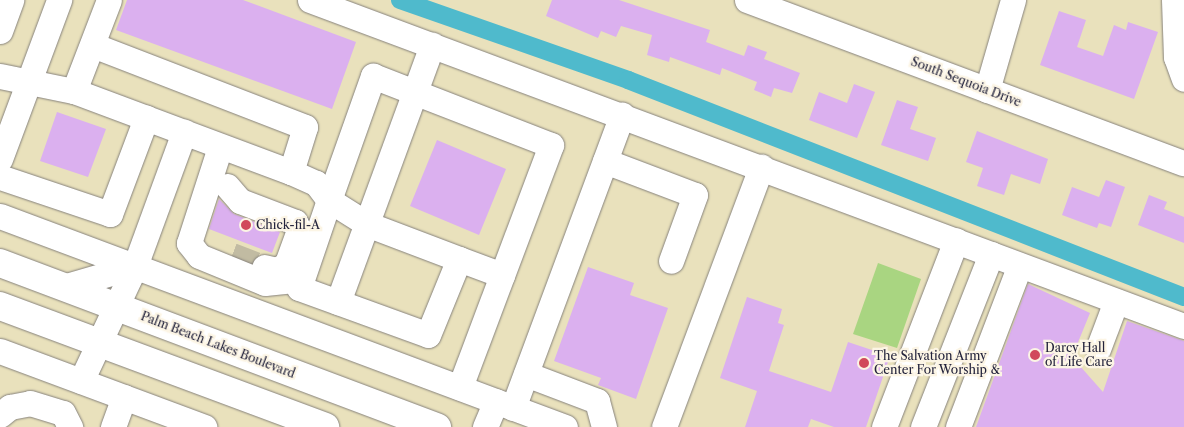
<!DOCTYPE html>
<html>
<head>
<meta charset="utf-8">
<style>
  body { margin:0 }
  #map { position:relative; width:1184px; height:427px; overflow:hidden; background:#e9e1bc; font-family:"Libre Caslon Text",serif }
  div>[style] { position:absolute }
  .green>* { inset:0; background:#a9d581 }
  .canal>* { height:18px; margin:-9px; padding:0 9px; transform-origin:9px; border-radius:9px; background:#4fbacc }
  .building>* { inset:0; background:#dbb0ef }
  .minor-tunnel>* { height:25px; margin-top:-12.5px; transform-origin:0; background:repeating-linear-gradient(90deg,#c1bba2 0 25px,transparent 0 37px) }
  .roads { filter:drop-shadow(0 0 1px #86827c) drop-shadow(0 0 1px #86827c) }
  .minor>* { height:25px; margin:-12.5px; padding:0 12.5px; transform-origin:12.5px; border-radius:12.5px; background:#fff }
  .major>* { height:28px; margin:-14px; padding:0 14px; transform-origin:14px; border-radius:14px; background:#fff }
  .dots>* { width:14px; height:14px; translate:-50% -50%; box-sizing:border-box; border:2px solid #fcf5e5; border-radius:50% }
  span { translate:-50% -50%; white-space:nowrap; text-align:center; line-height:1.15; -webkit-text-stroke:4.5px #fcf5e5; paint-order:stroke }
  .street-label { font-size:12px; color:#22223b }
  .poi-label { font-size:12px; color:#22223b }
  .left { translate:0 -50%; text-align:left }
</style>
</head>
<body>
<div id="map">
  <div class="green">
    <div style="clip-path:polygon(878px 263px,921px 279px,897px 348px,853px 334px)"></div>
  </div>
  <div class="canal">
    <div style="left:400px;top:0;width:242px;rotate:19.3deg"></div>
    <div style="left:628px;top:80px;width:597px;rotate:21.32deg"></div>
  </div>
  <div class="building">
    <div style="clip-path:polygon(127px 0,243px 0,356px 42px,332px 109px,116px 30px)"></div>
    <div style="clip-path:polygon(552px 0,619px 0,710px 30px,706px 42px,744px 56px,748px 45px,767px 52px,764px 59px,800px 73px,792px 93px,774px 88px,771px 97px,754px 90px,757px 82px,722px 68px,720px 75px,670px 57px,669px 62px,647px 55px,652px 35px,621px 26px,616px 37px,601px 31px,598px 38px,546px 16px)"></div>
    <div style="clip-path:polygon(1059px 11px,1086px 20px,1077px 47px,1103px 56px,1114px 25px,1126px 30px,1128px 22px,1158px 32px,1134px 99px,1040px 65px)"></div>
    <div style="clip-path:polygon(854px 84px,875px 92px,857px 138px,809px 120px,819px 92px,847px 103px)"></div>
    <div style="clip-path:polygon(897px 100px,918px 107px,910px 129px,936px 138px,928px 161px,881px 145px)"></div>
    <div style="clip-path:polygon(57px 112px,106px 129px,88px 177px,40px 161px)"></div>
    <div style="clip-path:polygon(977px 131px,1048px 159px,1040px 184px,1011px 174px,1004px 195px,977px 186px,983px 168px,966px 162px)"></div>
    <div style="clip-path:polygon(437px 140px,506px 169px,479px 235px,410px 206px)"></div>
    <div style="clip-path:polygon(1106px 180px,1125px 187px,1111px 227px,1099px 223px,1097px 228px,1062px 215px,1072px 187px,1099px 197px)"></div>
    <div style="clip-path:polygon(1149px 195px,1167px 202px,1164px 209px,1184px 217px,1184px 243px,1138px 225px)"></div>
    <div style="clip-path:polygon(219px 199px,234px 214px,280px 232px,272px 253px,209px 229px)"></div>
    <div style="clip-path:polygon(588px 267px,634px 283px,630px 295px,668px 308px,636px 399px,598px 385px,601px 378px,554px 361px)"></div>
    <div style="clip-path:polygon(1028px 284px,1090px 313px,1072px 357px,1103px 392px,1127px 321px,1184px 341px,1184px 427px,976px 427px)"></div>
    <div style="clip-path:polygon(747px 297px,782px 309px,778px 323px,784px 325px,769px 371px,831px 392px,848px 342px,890px 356px,866px 427px,834px 427px,811px 419px,808px 427px,745px 427px,757px 391px,720px 378px)"></div>
  </div>
  <div class="minor-tunnel">
    <div style="left:232px;top:255px;width:34px;rotate:21deg"></div>
  </div>
  <div class="roads">
    <div class="minor">
      <div style="left:310px;top:0;width:933px;rotate:20.46deg"></div>
      <div style="left:747px;top:0;width:466px;rotate:20.5deg"></div>
      <div style="left:1174px;top:0;width:57px;rotate:88deg"></div>
      <div style="left:1176px;top:57px;width:23px;rotate:70deg"></div>
      <div style="left:0;top:31px;width:33px;rotate:-70deg"></div>
      <div style="left:0;top:76px;width:76px;rotate:11.5deg"></div>
      <div style="left:74px;top:91px;width:232px;rotate:20.5deg"></div>
      <div style="left:291px;top:172px;width:47px;rotate:-72.7deg"></div>
      <div style="left:305px;top:127px;width:228px;rotate:-158.9deg"></div>
      <div style="left:987px;top:90px;width:94px;rotate:-73.9deg"></div>
      <div style="left:74px;top:91px;width:97px;rotate:-69deg"></div>
      <div style="left:220px;top:147px;width:101px;rotate:107.9deg"></div>
      <div style="left:189px;top:243px;width:16px;rotate:52deg"></div>
      <div style="left:199px;top:256px;width:71px;rotate:22.2deg"></div>
      <div style="left:265px;top:283px;width:36px;rotate:-6deg"></div>
      <div style="left:0;top:159px;width:170px;rotate:-69.6deg"></div>
      <div style="left:605px;top:161px;width:96px;rotate:20.7deg"></div>
      <div style="left:695px;top:195px;width:70px;rotate:110deg"></div>
      <div style="left:291px;top:172px;width:27px;rotate:24deg"></div>
      <div style="left:316px;top:183px;width:21px;rotate:53deg"></div>
      <div style="left:329px;top:200px;width:93px;rotate:108.8deg"></div>
      <div style="left:299px;top:288px;width:137px;rotate:20deg"></div>
      <div style="left:428px;top:335px;width:82px;rotate:-67.8deg"></div>
      <div style="left:459px;top:259px;width:98px;rotate:-159.2deg"></div>
      <div style="left:367px;top:224px;width:45px;rotate:-147.7deg"></div>
      <div style="left:329px;top:200px;width:132px;rotate:-70.5deg"></div>
      <div style="left:373px;top:76px;width:191px;rotate:21.2deg"></div>
      <div style="left:551px;top:145px;width:259px;rotate:110.6deg"></div>
      <div style="left:0;top:177px;width:116px;rotate:18.6deg"></div>
      <div style="left:110px;top:214px;width:103px;rotate:-69.4deg"></div>
      <div style="left:227px;top:186px;width:20px;rotate:49deg"></div>
      <div style="left:240px;top:201px;width:59px;rotate:20.9deg"></div>
      <div style="left:295px;top:222px;width:9px;rotate:63deg"></div>
      <div style="left:299px;top:230px;width:37px;rotate:110deg"></div>
      <div style="left:286px;top:265px;width:11px;rotate:153deg"></div>
      <div style="left:276px;top:270px;width:12px;rotate:-166deg"></div>
      <div style="left:0;top:216px;width:603px;rotate:20.48deg"></div>
      <div style="left:459px;top:259px;width:46px;rotate:20.4deg"></div>
      <div style="left:63px;top:287px;width:75px;rotate:-16.3deg"></div>
      <div style="left:338px;top:302px;width:274px;rotate:-69.9deg"></div>
      <div style="left:1098px;top:349px;width:51px;rotate:-69.4deg"></div>
      <div style="left:0;top:351px;width:218px;rotate:20.4deg"></div>
      <div style="left:526px;top:374px;width:76px;rotate:20.8deg"></div>
      <div style="left:597px;top:401px;width:27px;rotate:75deg"></div>
      <div style="left:81px;top:381px;width:127px;rotate:-64.8deg"></div>
      <div style="left:135px;top:266px;width:143px;rotate:-69.9deg"></div>
      <div style="left:513px;top:408px;width:313px;rotate:-69.6deg"></div>
      <div style="left:0;top:415px;width:13px;rotate:-39deg"></div>
      <div style="left:10px;top:407px;width:20px;rotate:-11deg"></div>
      <div style="left:30px;top:403px;width:34px;rotate:17deg"></div>
      <div style="left:63px;top:413px;width:16px;rotate:63deg"></div>
      <div style="left:113px;top:427px;width:32px;rotate:-70deg"></div>
      <div style="left:485px;top:427px;width:28px;rotate:-67deg"></div>
      <div style="left:664px;top:427px;width:278px;rotate:-69.5deg"></div>
      <div style="left:884px;top:427px;width:200px;rotate:-68.9deg"></div>
      <div style="left:923px;top:427px;width:186px;rotate:-68.5deg"></div>
      <div style="left:958px;top:427px;width:173px;rotate:-69.1deg"></div>
    </div>
    <div class="major">
      <div style="left:0;top:263px;width:467px;rotate:20.6deg"></div>
      <div style="left:0;top:306px;width:347px;rotate:20.4deg"></div>
    </div>
  </div>
  <div class="dots">
    <div style="left:246px;top:225px;background:#d1495b"></div>
    <div style="left:1035px;top:355px;background:#d1495b"></div>
    <div style="left:864px;top:363px;background:#d1495b"></div>
  </div>
  <div class="street-label">
    <span style="left:966px;top:82px;rotate:21deg">South Sequoia Drive</span>
    <span style="left:218px;top:345px;rotate:21deg">Palm Beach Lakes Boulevard</span>
  </div>
  <div class="poi-label">
    <span class="left" style="left:256px;top:225px">Chick-fil-A</span>
    <span class="left" style="left:1045px;top:355px">Darcy Hall<br>of Life Care</span>
    <span class="left" style="left:874px;top:363px">The Salvation Army<br>Center For Worship &amp;</span>
  </div>
</div>
</body>
</html>
